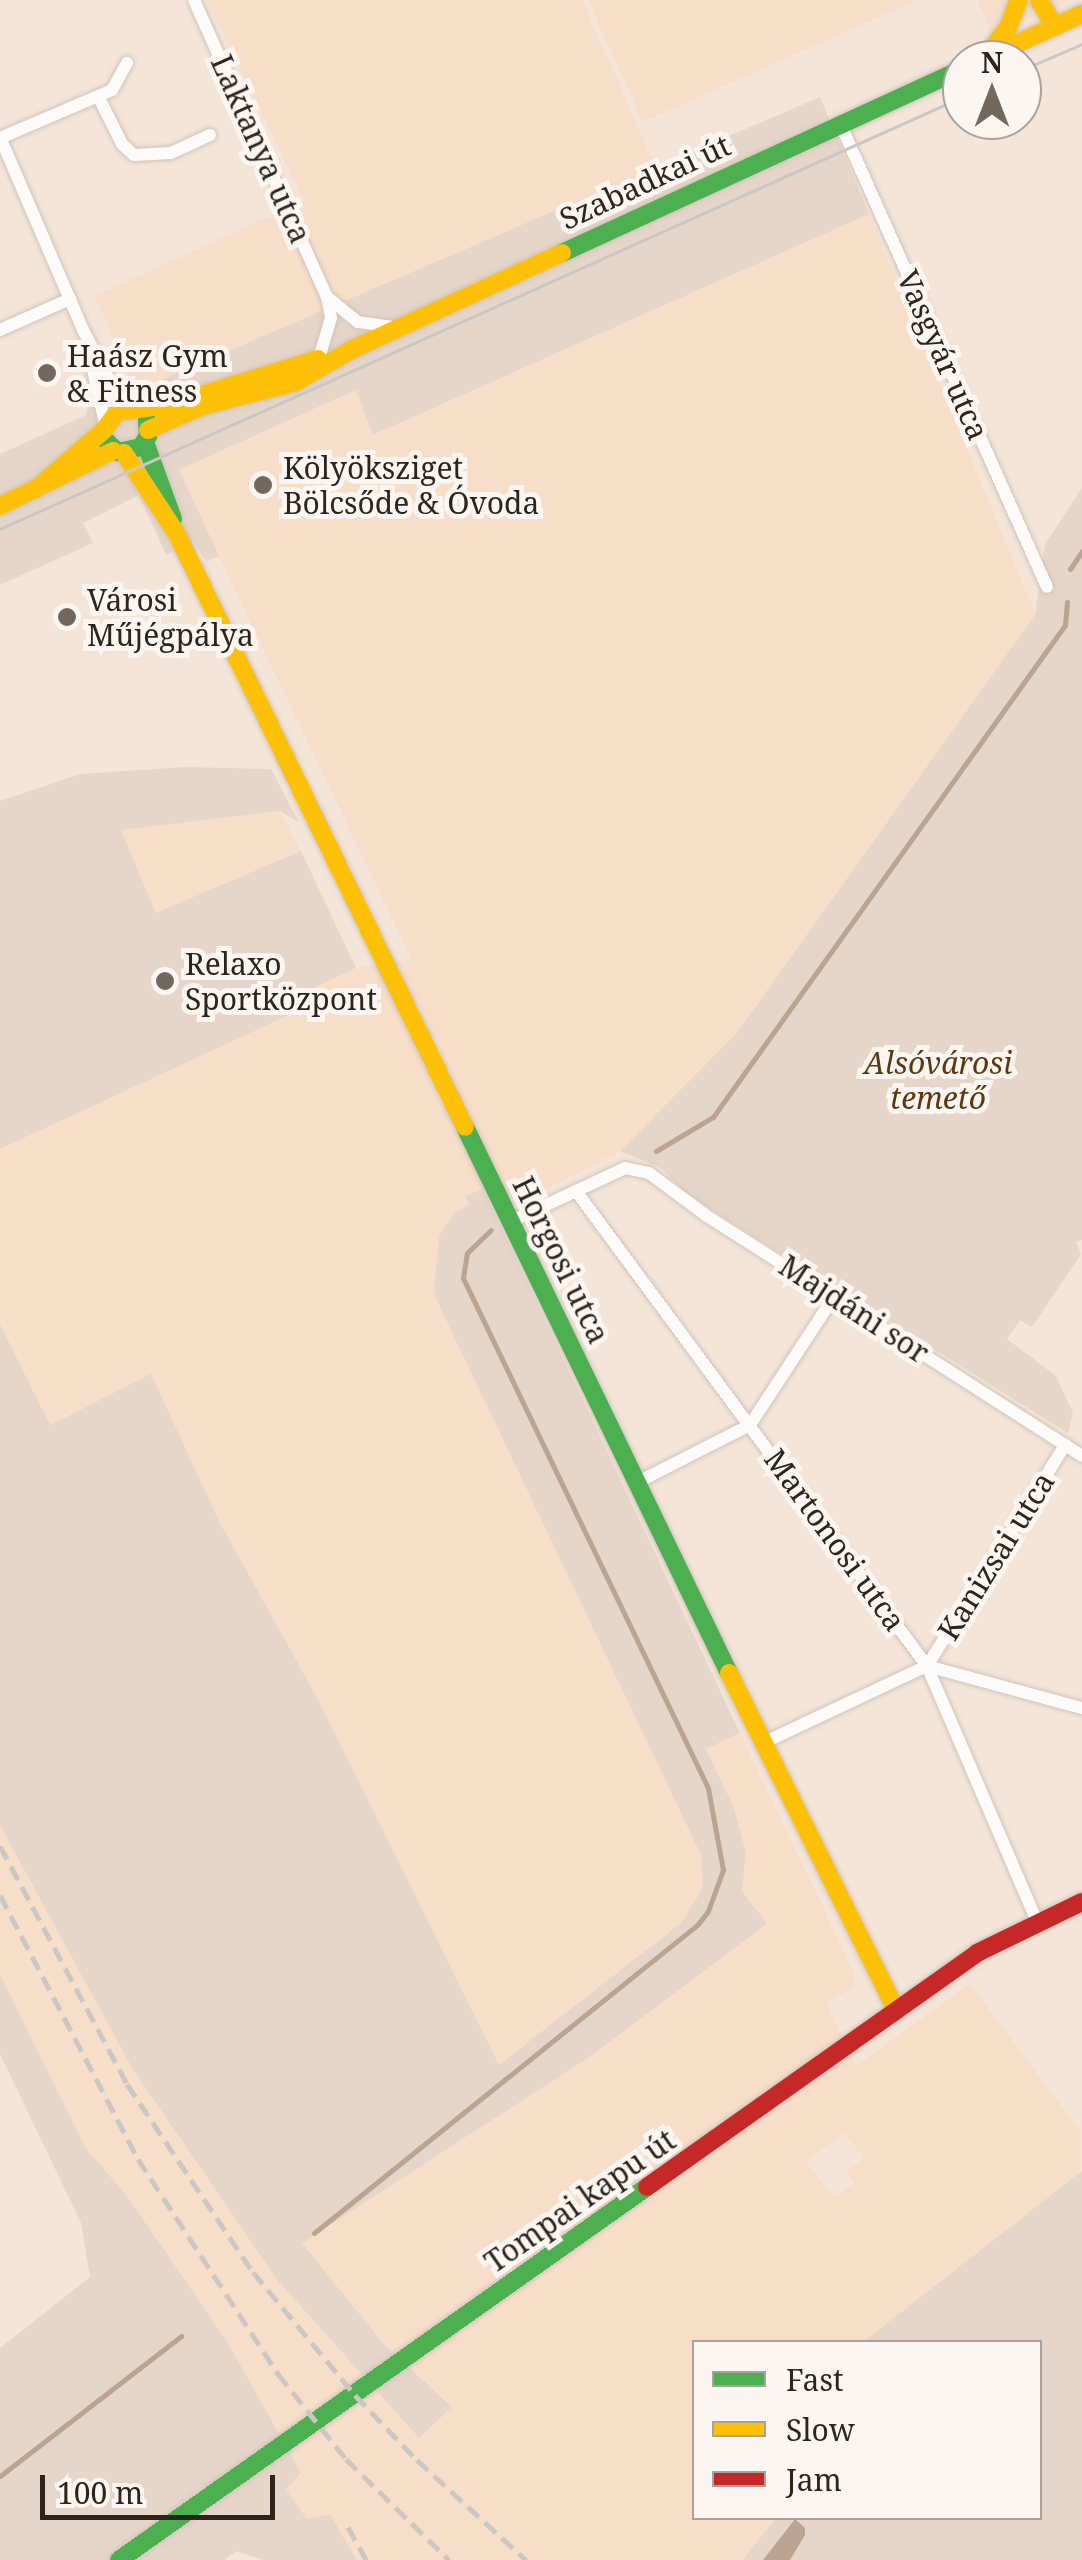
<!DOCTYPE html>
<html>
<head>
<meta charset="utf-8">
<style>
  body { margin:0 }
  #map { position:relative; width:1082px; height:2560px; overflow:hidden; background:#f4e5d8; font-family:"Noto Serif",serif }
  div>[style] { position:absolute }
  .built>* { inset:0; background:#f7dec9 }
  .green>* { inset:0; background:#e6d6c9 }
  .water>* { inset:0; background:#bba491 }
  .stream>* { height:5px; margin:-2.5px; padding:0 2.5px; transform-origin:2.5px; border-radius:2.5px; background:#bba491 }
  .roads { filter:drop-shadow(0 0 2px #d0c4ba) drop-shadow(0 0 2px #d0c4ba) }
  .street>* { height:12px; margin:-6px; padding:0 6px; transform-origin:6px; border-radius:6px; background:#fdfbf9 }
  .fast>* { height:18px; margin:-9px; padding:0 9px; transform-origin:9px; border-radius:9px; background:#4caf50 }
  .slow>* { height:18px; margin:-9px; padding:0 9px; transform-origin:9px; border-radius:9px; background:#ffc107 }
  .jam>* { height:18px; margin:-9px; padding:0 9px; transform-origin:9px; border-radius:9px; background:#c62828 }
  .tram>* { height:2.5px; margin:-1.25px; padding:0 1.25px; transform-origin:1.25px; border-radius:1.25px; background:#cbc7c4 }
  .rail>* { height:5px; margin-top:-2.5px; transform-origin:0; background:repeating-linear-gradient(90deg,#cbc7c4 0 15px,transparent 0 23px) }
  .dots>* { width:28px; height:28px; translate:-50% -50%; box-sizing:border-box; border:5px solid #fbf6f1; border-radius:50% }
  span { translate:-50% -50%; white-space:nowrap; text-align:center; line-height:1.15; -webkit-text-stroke:10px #fbf6f1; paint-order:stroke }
  .street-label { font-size:30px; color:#2e241c }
  .poi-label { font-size:30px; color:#2e241c }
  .left { translate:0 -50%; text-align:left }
  .park-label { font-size:30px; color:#5d370f; font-style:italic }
  .legend { position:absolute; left:692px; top:2340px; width:350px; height:180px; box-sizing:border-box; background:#fbf6f1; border:2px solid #a9a29c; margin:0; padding:12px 18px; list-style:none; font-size:30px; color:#2e241c }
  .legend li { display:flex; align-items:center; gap:20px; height:50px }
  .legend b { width:50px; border:2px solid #a9a29c }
  .north { position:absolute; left:942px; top:40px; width:100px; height:100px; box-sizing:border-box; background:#fbf6f1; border:2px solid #a9a29c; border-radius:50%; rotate:0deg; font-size:28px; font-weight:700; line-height:40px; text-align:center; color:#2e241c }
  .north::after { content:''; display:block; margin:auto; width:35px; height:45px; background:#73685e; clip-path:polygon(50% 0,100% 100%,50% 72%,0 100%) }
  .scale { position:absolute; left:40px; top:2475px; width:235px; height:45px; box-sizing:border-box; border:5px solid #2e241c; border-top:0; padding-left:12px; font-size:30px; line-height:35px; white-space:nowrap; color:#2e241c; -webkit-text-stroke:8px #fbf6f1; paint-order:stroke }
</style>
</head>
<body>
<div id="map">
  <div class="built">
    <div style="clip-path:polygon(207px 0,582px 0,656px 168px,136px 390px,95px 296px,304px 201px)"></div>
    <div style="clip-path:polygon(588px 0,917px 0,643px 122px)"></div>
    <div style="clip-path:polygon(977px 0,1069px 0,993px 35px)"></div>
    <div style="clip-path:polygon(869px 214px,1036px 615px,736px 1034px,620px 1151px,496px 1214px,483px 1189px,466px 1196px,470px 1204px,439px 1236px,434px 1289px,437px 1301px,701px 1855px,703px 1888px,682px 1923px,499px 2066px,320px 1703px,219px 1521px,150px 1375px,49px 1425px,0 1324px,0 1149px,307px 1006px,302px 993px,356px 968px,412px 960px,178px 471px,356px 390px,374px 435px)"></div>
    <div style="clip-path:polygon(280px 811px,301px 851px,156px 914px,120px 830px)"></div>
    <div style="clip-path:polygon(evenodd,740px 1733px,856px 1977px,853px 1988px,826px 2003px,856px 2066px,970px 1984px,1080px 2131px,1082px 2560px,357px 2560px,330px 2514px,307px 2519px,285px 2490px,301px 2473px,227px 2341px,127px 2196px,85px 2147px,0 1974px,0 1827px,132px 2068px,278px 2281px,419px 2438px,452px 2406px,382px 2342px,302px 2243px,588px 2058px,766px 1924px,742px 1891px,746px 1851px,734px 1808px,706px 1749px,740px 1733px,844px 2133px,864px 2158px,846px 2172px,854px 2183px,834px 2198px,806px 2161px,844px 2133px,740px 1733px,694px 2342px,1040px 2342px,1040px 2518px,694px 2518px,694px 2342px)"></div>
  </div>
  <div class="green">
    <div style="clip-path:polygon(820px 97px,869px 214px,373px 435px,356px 390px,179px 470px,219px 556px,206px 561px,193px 541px,166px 555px,139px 495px,83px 523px,93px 543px,0 585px,0 454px,86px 415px,90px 391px,129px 375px,137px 390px)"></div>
    <div style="clip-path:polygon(1082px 488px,1082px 1240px,1076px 1242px,1081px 1254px,1032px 1327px,1020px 1320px,1007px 1339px,1056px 1376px,1073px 1413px,1068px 1433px,690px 1196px,661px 1168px,620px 1151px,736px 1034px,1035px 615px,1045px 544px)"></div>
    <div style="clip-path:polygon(184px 767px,271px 769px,299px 822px,280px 811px,121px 830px,156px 913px,301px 851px,356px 968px,303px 993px,308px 1006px,0 1149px,0 801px,80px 774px)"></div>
    <div style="clip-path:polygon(483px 1189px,740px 1733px,706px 1749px,734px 1808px,746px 1852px,742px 1891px,767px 1924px,588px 2058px,302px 2243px,382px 2342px,452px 2407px,419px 2438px,278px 2281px,132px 2068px,0 1826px,0 1324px,50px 1425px,151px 1374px,219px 1521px,320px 1703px,499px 2065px,681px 1923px,703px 1888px,701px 1855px,437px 1301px,434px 1289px,439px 1236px,454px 1213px,470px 1204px,465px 1196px)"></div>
    <div style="clip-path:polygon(0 1974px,85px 2147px,127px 2196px,227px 2341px,301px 2473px,286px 2490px,307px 2519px,330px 2514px,357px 2560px,263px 2560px,236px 2551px,224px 2560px,0 2560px,0 2348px,90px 2277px,81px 2223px,0 2054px)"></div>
    <div style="clip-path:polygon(1082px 2171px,1082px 2560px,743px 2560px,776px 2518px,1040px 2518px,1040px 2342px,863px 2342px)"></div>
  </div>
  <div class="water">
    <div style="clip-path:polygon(795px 2519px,805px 2528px,805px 2535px,790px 2560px,763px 2560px)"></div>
  </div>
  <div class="stream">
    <div style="left:1070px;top:569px;width:22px;rotate:-56deg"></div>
    <div style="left:656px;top:1151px;width:66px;rotate:-30.8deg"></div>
    <div style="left:713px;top:1117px;width:605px;rotate:-54.42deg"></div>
    <div style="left:1065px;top:625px;width:23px;rotate:-85deg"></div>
    <div style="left:314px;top:2233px;width:493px;rotate:-38.8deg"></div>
    <div style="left:698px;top:1924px;width:16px;rotate:-52deg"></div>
    <div style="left:708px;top:1911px;width:44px;rotate:-69.9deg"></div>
    <div style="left:723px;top:1870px;width:83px;rotate:-100.4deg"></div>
    <div style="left:708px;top:1788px;width:566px;rotate:-115.66deg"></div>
    <div style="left:463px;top:1278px;width:25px;rotate:-81deg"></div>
    <div style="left:467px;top:1253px;width:33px;rotate:-44deg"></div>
    <div style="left:0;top:2476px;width:229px;rotate:-37.7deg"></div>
  </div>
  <div class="roads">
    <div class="street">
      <div style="left:194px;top:0;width:325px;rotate:65.9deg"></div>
      <div style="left:327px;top:297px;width:21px;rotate:79deg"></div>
      <div style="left:331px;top:318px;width:42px;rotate:106.7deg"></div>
      <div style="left:98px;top:96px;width:54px;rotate:63.4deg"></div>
      <div style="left:122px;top:144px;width:16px;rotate:43deg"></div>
      <div style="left:134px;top:155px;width:37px;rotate:-3deg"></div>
      <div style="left:171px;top:153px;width:43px;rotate:-24.8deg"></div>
      <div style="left:840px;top:123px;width:508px;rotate:65.96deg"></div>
      <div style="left:0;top:137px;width:210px;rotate:66.7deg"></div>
      <div style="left:83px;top:330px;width:67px;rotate:62.3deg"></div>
      <div style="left:114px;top:389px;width:27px;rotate:48deg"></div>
      <div style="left:0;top:138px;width:122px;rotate:-23.2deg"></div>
      <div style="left:112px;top:90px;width:31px;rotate:-61deg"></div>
      <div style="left:327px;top:297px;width:40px;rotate:39deg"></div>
      <div style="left:358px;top:322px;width:34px;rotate:8deg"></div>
      <div style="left:0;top:330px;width:77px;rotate:-23.9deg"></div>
      <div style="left:90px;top:357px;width:68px;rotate:77.2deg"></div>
      <div style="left:576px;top:1191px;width:591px;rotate:53.54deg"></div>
      <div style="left:927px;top:1666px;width:279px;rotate:66.7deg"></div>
      <div style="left:512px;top:1221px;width:125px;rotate:-25.1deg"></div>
      <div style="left:625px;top:1168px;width:25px;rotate:12deg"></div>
      <div style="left:649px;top:1173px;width:72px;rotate:36.6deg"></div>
      <div style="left:707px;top:1216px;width:445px;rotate:32.6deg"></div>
      <div style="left:638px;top:1482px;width:126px;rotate:-27deg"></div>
      <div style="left:750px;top:1425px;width:155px;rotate:-56.8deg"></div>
      <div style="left:927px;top:1666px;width:161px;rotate:15.2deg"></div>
      <div style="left:763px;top:1743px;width:181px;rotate:-25.2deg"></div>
      <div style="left:927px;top:1666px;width:261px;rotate:-58deg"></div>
    </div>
    <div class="fast">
      <div style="left:562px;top:253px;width:440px;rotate:-24.7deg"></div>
      <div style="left:106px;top:441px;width:16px;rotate:43deg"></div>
      <div style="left:118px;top:452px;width:24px;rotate:-12deg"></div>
      <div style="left:141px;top:447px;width:13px;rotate:-58deg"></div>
      <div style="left:148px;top:436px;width:16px;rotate:-94deg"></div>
      <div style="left:145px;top:442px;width:82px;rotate:70deg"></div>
      <div style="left:465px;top:1127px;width:606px;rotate:64.2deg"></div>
      <div style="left:119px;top:2560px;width:646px;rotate:-35.24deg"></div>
    </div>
    <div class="slow">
      <div style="left:1039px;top:0;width:31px;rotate:59deg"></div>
      <div style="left:985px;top:58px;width:38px;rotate:-53deg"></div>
      <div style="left:1008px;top:28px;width:30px;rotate:-69deg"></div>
      <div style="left:981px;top:60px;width:111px;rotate:-24.5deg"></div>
      <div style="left:148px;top:430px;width:60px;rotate:-23.6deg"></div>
      <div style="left:203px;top:406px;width:96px;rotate:-14.5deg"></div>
      <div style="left:296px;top:382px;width:66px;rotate:-30.1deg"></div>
      <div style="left:353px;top:349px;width:230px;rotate:-24.7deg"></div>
      <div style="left:124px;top:453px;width:97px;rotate:56.8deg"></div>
      <div style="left:177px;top:534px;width:659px;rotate:64.1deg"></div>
      <div style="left:36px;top:489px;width:90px;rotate:-40.9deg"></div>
      <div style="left:104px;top:430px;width:22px;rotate:-54deg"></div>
      <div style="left:117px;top:412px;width:51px;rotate:-7.8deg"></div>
      <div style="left:168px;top:405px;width:157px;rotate:-17deg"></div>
      <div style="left:0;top:506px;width:126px;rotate:-26deg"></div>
      <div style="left:729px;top:1673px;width:375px;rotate:63.6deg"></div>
    </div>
    <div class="jam">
      <div style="left:647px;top:2187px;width:405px;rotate:-35.3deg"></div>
      <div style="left:977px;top:1953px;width:117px;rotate:-25.9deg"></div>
    </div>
  </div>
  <div class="tram">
    <div style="left:1022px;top:70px;width:65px;rotate:-23.4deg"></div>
    <div style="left:0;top:529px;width:1055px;rotate:-24.18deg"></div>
  </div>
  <div class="rail">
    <div style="left:0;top:1846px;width:270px;rotate:61.9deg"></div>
    <div style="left:127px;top:2084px;width:226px;rotate:56.2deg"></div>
    <div style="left:253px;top:2272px;width:160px;rotate:50.3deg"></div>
    <div style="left:355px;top:2395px;width:90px;rotate:46.4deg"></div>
    <div style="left:417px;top:2460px;width:148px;rotate:42.5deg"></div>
    <div style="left:0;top:1895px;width:298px;rotate:62.4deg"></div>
    <div style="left:138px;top:2159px;width:257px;rotate:56.9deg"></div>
    <div style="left:278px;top:2374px;width:109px;rotate:51.3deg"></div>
    <div style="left:346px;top:2459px;width:144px;rotate:44.4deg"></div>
    <div style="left:348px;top:2527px;width:38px;rotate:61deg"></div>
  </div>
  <div class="dots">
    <div style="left:47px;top:373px;background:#73685e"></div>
    <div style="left:263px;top:485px;background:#73685e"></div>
    <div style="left:67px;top:617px;background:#73685e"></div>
    <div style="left:165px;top:981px;background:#73685e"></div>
  </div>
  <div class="street-label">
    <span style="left:261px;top:149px;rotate:66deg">Laktanya utca</span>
    <span style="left:645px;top:182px;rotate:-25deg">Szabadkai út</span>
    <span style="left:943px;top:355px;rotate:66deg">Vasgyár utca</span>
    <span style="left:561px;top:1260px;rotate:64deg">Horgosi utca</span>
    <span style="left:854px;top:1309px;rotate:33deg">Majdáni sor</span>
    <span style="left:835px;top:1540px;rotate:54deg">Martonosi utca</span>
    <span style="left:996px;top:1556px;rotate:-58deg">Kanizsai utca</span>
    <span style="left:580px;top:2201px;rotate:-35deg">Tompai kapu út</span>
  </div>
  <div class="poi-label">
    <span class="left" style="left:67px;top:373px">Haász Gym<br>&amp; Fitness</span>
    <span class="left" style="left:283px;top:485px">Kölyöksziget<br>Bölcsőde &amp; Óvoda</span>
    <span class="left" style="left:87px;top:617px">Városi<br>Műjégpálya</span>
    <span class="left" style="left:185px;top:981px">Relaxo<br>Sportközpont</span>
  </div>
  <div class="park-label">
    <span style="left:938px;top:1080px">Alsóvárosi<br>temető</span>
  </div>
  <ul class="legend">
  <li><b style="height:12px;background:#4caf50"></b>Fast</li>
  <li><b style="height:12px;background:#ffc107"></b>Slow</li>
  <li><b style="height:12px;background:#c62828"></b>Jam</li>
  </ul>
  <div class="north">N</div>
  <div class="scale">100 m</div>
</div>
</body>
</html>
